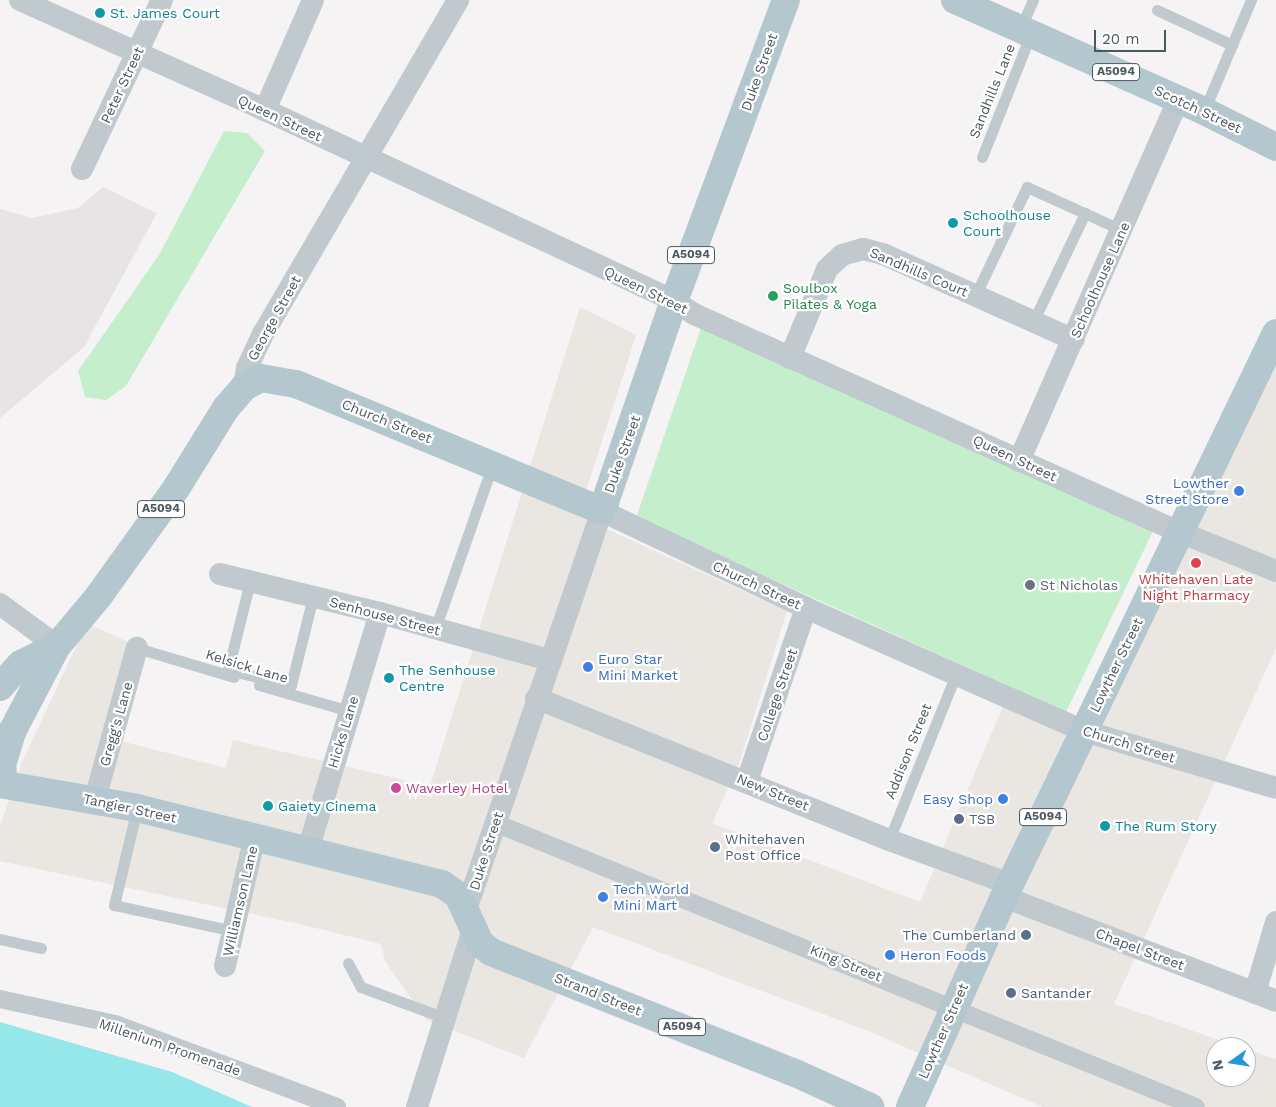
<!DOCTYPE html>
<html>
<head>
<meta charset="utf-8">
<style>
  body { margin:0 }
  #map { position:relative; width:1276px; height:1107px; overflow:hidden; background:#f5f3f3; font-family:"Work Sans",sans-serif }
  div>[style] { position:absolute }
  .commercial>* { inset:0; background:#eae6e1 }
  .education>* { inset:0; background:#e6e4e4 }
  .green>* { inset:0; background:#c5eecd }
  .water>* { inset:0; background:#95e7e9 }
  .service>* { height:11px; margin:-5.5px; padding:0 5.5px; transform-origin:5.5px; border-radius:5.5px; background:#bfc9ce }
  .pedestrian>* { height:18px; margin:-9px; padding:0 9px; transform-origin:9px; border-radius:9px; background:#bfc9ce }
  .minor>* { height:22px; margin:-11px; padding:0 11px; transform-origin:11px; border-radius:11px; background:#bfc9ce }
  .primary>* { height:28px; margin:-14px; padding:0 14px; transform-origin:14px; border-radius:14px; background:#b4c7cf }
  .dots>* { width:14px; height:14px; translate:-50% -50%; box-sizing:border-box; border:2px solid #fff; border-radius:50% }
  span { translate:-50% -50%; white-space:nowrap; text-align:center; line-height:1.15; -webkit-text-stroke:4.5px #fff; paint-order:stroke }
  .shield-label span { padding:1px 4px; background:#fff; border:1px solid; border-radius:4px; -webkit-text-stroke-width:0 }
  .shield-label { font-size:12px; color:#4b595f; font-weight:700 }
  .culture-label { font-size:14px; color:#0d838f }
  .left { translate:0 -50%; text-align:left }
  .street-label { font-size:14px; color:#4b595f }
  .leisure-label { font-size:14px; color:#27864d }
  .shop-label { font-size:14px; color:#366cbe }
  .right { translate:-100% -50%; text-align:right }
  .health-label { font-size:14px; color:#be3a42 }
  .worship-label { font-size:14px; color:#5b616d }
  .hotel-label { font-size:14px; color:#b23c85 }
  .service-label { font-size:14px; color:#4e5e75 }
  .north { position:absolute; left:1206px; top:1037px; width:50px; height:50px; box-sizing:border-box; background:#fff; border:1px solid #b7bdbf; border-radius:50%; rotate:257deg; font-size:14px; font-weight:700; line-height:20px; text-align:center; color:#4b595f }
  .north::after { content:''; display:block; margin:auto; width:18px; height:22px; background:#2497dd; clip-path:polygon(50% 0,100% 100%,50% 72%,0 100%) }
  .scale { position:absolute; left:1094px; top:30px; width:72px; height:22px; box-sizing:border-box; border:2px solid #4b595f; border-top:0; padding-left:6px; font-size:15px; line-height:18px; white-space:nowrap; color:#4b595f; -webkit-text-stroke:4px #fff; paint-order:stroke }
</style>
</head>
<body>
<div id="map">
  <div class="commercial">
    <div style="clip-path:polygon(580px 307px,636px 335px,578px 516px,787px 611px,739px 764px,712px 823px,920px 902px,1007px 697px,1084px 731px,1276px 333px,1276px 648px,1114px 1004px,1240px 1047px,1216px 1047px,1216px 1077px,1246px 1077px,1246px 1049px,1276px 1059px,1276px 1107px,1043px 1107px,868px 1031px,593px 927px,524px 1058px,426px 1020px,385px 961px,381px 944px,295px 923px,0 861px,0 826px,23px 760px,87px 623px,141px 648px,117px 740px,226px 768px,233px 740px,430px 786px)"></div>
  </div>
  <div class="education">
    <div style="clip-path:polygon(103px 187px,157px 213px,84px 347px,0 418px,0 209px,32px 218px,78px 208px)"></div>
  </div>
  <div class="green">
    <div style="clip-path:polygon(224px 131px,247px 133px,265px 151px,126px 386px,106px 400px,85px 397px,78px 371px,159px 255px)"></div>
    <div style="clip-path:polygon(701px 328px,1153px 531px,1066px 712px,636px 518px)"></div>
  </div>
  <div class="water">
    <div style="clip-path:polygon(0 1022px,172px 1072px,252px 1107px,0 1107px)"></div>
  </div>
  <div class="service">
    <div style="left:1157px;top:10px;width:83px;rotate:25deg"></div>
    <div style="left:1020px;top:29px;width:32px;rotate:-66deg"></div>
    <div style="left:1204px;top:111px;width:121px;rotate:-67.1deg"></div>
    <div style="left:982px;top:157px;width:130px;rotate:-68.4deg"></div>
    <div style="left:975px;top:296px;width:121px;rotate:-64.5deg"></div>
    <div style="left:1027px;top:187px;width:104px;rotate:24.4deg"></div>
    <div style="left:1033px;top:322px;width:121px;rotate:-64.5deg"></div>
    <div style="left:250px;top:581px;width:92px;rotate:103.9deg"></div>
    <div style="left:228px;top:670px;width:65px;rotate:13.4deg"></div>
    <div style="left:291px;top:685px;width:91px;rotate:-76deg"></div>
    <div style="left:435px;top:629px;width:173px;rotate:-70.7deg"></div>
    <div style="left:137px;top:648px;width:101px;rotate:16.6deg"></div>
    <div style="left:259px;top:685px;width:94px;rotate:16.1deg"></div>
    <div style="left:137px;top:808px;width:100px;rotate:103.3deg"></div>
    <div style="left:114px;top:905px;width:122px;rotate:12.3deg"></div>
    <div style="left:889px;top:840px;width:179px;rotate:-68deg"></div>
    <div style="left:0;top:939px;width:42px;rotate:12.4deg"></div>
    <div style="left:348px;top:963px;width:27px;rotate:62deg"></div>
    <div style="left:361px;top:987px;width:90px;rotate:20.3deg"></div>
  </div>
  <div class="pedestrian">
    <div style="left:495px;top:823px;width:756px;rotate:22.05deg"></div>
    <div style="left:0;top:999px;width:118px;rotate:12.3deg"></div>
    <div style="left:115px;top:1024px;width:237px;rotate:20.5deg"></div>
  </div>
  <div class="minor">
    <div style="left:20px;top:0;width:269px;rotate:24.2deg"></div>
    <div style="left:265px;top:110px;width:451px;rotate:25deg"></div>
    <div style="left:674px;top:301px;width:24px;rotate:33deg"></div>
    <div style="left:694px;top:314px;width:522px;rotate:24.21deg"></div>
    <div style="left:1170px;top:528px;width:114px;rotate:22.1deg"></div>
    <div style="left:265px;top:110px;width:120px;rotate:-66.4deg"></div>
    <div style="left:82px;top:169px;width:187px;rotate:-64.7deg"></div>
    <div style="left:790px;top:358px;width:96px;rotate:-67.4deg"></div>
    <div style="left:827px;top:269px;width:21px;rotate:-43deg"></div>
    <div style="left:842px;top:255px;width:22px;rotate:-16deg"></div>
    <div style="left:863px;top:249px;width:21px;rotate:14deg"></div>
    <div style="left:883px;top:254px;width:209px;rotate:24.2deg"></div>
    <div style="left:244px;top:387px;width:19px;rotate:-81deg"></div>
    <div style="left:247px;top:368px;width:38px;rotate:-65deg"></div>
    <div style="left:263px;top:334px;width:387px;rotate:-59.7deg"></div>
    <div style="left:1019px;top:461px;width:396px;rotate:-66.2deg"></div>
    <div style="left:220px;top:574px;width:165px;rotate:13.7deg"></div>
    <div style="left:380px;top:613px;width:175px;rotate:15.5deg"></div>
    <div style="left:0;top:604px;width:71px;rotate:36.4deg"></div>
    <div style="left:536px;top:698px;width:380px;rotate:21.9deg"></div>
    <div style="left:889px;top:840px;width:129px;rotate:20deg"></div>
    <div style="left:747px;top:781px;width:183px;rotate:-71.2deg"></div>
    <div style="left:95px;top:799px;width:157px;rotate:-74.5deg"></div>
    <div style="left:308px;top:850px;width:248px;rotate:-73.1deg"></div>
    <div style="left:1004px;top:897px;width:291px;rotate:20.9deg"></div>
    <div style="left:466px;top:910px;width:422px;rotate:-71.2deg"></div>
    <div style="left:602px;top:511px;width:226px;rotate:25.4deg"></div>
    <div style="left:806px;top:608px;width:304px;rotate:23.9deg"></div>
    <div style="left:1084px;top:731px;width:200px;rotate:16.5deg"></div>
    <div style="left:225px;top:966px;width:133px;rotate:-77deg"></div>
    <div style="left:1255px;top:993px;width:74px;rotate:-73.5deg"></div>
    <div style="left:417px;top:1107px;width:187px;rotate:-72.5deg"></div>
  </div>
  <div class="primary">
    <div style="left:955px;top:0;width:273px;rotate:24deg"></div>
    <div style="left:1204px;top:111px;width:80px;rotate:26.6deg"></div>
    <div style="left:0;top:687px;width:31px;rotate:-48deg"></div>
    <div style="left:21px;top:664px;width:40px;rotate:-26.6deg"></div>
    <div style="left:4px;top:783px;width:18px;rotate:-96deg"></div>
    <div style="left:2px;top:765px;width:37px;rotate:-73deg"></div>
    <div style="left:13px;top:730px;width:95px;rotate:-62.4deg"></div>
    <div style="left:57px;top:646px;width:64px;rotate:-50.1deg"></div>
    <div style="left:98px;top:597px;width:135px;rotate:-54.3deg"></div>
    <div style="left:177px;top:487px;width:93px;rotate:-58.2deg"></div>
    <div style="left:226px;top:408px;width:28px;rotate:-49deg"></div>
    <div style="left:244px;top:387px;width:19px;rotate:-28deg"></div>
    <div style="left:261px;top:378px;width:36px;rotate:10deg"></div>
    <div style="left:296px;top:384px;width:331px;rotate:22.5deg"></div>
    <div style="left:602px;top:511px;width:222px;rotate:-71.1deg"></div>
    <div style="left:674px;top:301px;width:321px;rotate:-69.6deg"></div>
    <div style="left:0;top:784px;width:139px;rotate:9.9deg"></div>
    <div style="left:137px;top:808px;width:314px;rotate:14deg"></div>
    <div style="left:442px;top:884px;width:19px;rotate:35deg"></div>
    <div style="left:458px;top:895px;width:53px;rotate:65.4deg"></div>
    <div style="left:480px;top:943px;width:14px;rotate:39deg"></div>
    <div style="left:491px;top:952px;width:325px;rotate:21.7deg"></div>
    <div style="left:793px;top:1072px;width:85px;rotate:24.4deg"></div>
    <div style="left:910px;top:1107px;width:230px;rotate:-65.9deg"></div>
    <div style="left:1004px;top:897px;width:626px;rotate:-64.25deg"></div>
  </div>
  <div class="dots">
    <div style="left:100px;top:13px;background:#0f9aa8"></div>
    <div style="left:953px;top:223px;background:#0f9aa8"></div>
    <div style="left:773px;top:296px;background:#2e9e5b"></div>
    <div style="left:1239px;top:491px;background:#3f7fe0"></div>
    <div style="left:1196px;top:563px;background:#e0444e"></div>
    <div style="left:1030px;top:585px;background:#6b7280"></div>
    <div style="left:588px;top:667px;background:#3f7fe0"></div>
    <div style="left:389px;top:678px;background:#0f9aa8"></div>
    <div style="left:396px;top:788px;background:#d1479c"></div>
    <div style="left:1003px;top:799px;background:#3f7fe0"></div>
    <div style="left:268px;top:806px;background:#0f9aa8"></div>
    <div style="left:959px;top:819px;background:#5c6f8a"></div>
    <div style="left:1105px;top:826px;background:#0f9aa8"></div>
    <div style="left:715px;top:847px;background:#5c6f8a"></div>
    <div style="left:603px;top:897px;background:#3f7fe0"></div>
    <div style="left:1026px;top:935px;background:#5c6f8a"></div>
    <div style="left:890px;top:955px;background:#3f7fe0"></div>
    <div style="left:1011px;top:993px;background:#5c6f8a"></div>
  </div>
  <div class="shield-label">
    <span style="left:1116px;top:72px">A5094</span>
    <span style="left:691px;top:255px">A5094</span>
    <span style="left:161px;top:509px">A5094</span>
    <span style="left:1043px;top:817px">A5094</span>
    <span style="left:682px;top:1027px">A5094</span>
  </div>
  <div class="culture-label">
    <span class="left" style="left:110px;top:13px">St. James Court</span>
    <span class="left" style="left:963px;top:223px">Schoolhouse<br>Court</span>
    <span class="left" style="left:399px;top:678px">The Senhouse<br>Centre</span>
    <span class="left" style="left:278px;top:806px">Gaiety Cinema</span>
    <span class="left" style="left:1115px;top:826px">The Rum Story</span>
  </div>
  <div class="street-label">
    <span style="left:759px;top:72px;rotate:-70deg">Duke Street</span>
    <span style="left:122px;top:85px;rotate:-65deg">Peter Street</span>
    <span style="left:992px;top:91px;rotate:-68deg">Sandhills Lane</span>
    <span style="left:1198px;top:109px;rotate:25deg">Scotch Street</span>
    <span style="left:280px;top:118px;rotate:25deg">Queen Street</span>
    <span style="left:919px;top:272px;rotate:23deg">Sandhills Court</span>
    <span style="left:1100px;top:280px;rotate:-66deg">Schoolhouse Lane</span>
    <span style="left:646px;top:290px;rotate:26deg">Queen Street</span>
    <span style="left:274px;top:318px;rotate:-61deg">George Street</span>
    <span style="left:387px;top:421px;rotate:22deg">Church Street</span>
    <span style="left:622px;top:454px;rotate:-70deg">Duke Street</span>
    <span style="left:1015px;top:458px;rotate:25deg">Queen Street</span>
    <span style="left:757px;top:585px;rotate:25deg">Church Street</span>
    <span style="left:385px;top:616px;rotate:15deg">Senhouse Street</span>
    <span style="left:1116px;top:665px;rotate:-64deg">Lowther Street</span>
    <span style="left:247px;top:666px;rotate:17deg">Kelsick Lane</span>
    <span style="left:777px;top:695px;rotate:-71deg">College Street</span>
    <span style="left:116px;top:724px;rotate:-74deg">Gregg's Lane</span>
    <span style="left:343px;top:732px;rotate:-73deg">Hicks Lane</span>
    <span style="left:1129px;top:744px;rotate:17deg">Church Street</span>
    <span style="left:908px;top:751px;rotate:-68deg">Addison Street</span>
    <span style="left:773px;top:792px;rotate:22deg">New Street</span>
    <span style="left:130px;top:808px;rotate:12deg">Tangier Street</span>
    <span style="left:486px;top:851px;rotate:-72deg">Duke Street</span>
    <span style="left:240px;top:901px;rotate:-77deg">Williamson Lane</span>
    <span style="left:1140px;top:949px;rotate:21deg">Chapel Street</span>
    <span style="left:846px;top:963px;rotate:22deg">King Street</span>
    <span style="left:598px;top:994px;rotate:22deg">Strand Street</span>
    <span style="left:943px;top:1031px;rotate:-66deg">Lowther Street</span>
    <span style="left:170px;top:1047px;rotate:19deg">Millenium Promenade</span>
  </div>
  <div class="leisure-label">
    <span class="left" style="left:783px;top:296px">Soulbox<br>Pilates &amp; Yoga</span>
  </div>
  <div class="shop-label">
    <span class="right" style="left:1229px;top:491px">Lowther<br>Street Store</span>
    <span class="left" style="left:598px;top:667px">Euro Star<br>Mini Market</span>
    <span class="right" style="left:993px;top:799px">Easy Shop</span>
    <span class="left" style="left:613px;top:897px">Tech World<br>Mini Mart</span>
    <span class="left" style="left:900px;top:955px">Heron Foods</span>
  </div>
  <div class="health-label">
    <span style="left:1196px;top:587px">Whitehaven Late<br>Night Pharmacy</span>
  </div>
  <div class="worship-label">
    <span class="left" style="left:1040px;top:585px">St Nicholas</span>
  </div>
  <div class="hotel-label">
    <span class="left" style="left:406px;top:788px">Waverley Hotel</span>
  </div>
  <div class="service-label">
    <span class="left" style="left:969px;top:819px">TSB</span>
    <span class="left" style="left:725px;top:847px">Whitehaven<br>Post Office</span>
    <span class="right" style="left:1016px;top:935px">The Cumberland</span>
    <span class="left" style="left:1021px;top:993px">Santander</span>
  </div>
  <div class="north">N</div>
  <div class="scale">20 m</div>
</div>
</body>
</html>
